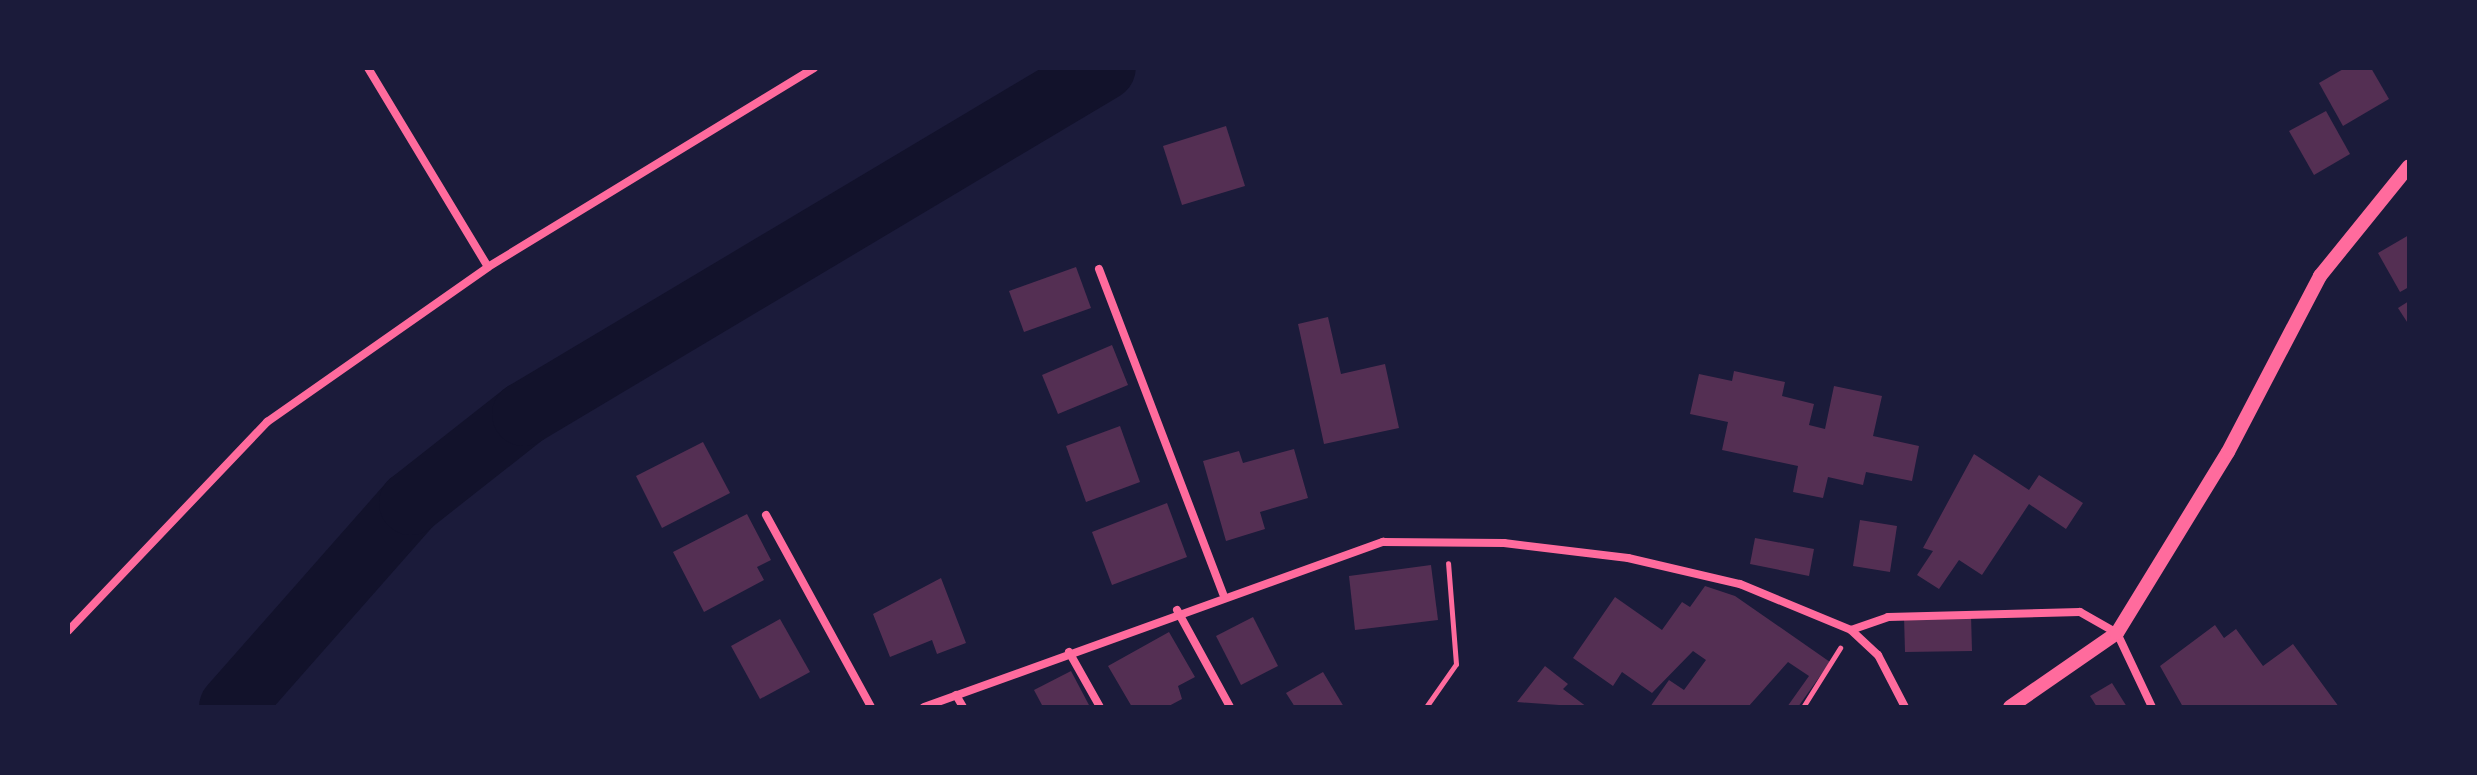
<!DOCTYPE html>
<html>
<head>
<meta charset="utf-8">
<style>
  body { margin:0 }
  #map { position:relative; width:2477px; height:775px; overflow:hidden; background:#1b1b3a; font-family:Arial,sans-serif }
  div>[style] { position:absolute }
  .river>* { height:64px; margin:-32px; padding:0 32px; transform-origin:32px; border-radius:32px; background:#12122b }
  .building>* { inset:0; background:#542f53 }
  .path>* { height:5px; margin:-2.5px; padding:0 2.5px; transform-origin:2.5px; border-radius:2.5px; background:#ff6b9d }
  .minor>* { height:8px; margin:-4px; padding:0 4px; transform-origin:4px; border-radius:4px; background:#ff6b9d }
  .tertiary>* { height:14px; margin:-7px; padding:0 7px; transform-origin:7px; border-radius:7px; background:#ff6b9d }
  span { translate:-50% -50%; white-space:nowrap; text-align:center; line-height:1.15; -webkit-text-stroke:6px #1b1b3a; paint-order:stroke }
  .frame { position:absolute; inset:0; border:70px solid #1b1b3a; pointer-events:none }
</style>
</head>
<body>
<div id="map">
  <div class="river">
    <div style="left:231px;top:707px;width:272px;rotate:-48.6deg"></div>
    <div style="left:411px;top:503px;width:144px;rotate:-38.2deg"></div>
    <div style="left:524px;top:414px;width:675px;rotate:-30.82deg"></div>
  </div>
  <div class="building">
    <div style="clip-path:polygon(2345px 68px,2371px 68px,2389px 99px,2343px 126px,2319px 83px)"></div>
    <div style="clip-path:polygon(2326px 111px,2350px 154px,2314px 175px,2289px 131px)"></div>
    <div style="clip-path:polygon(1226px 126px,1245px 186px,1182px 205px,1163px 146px)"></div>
    <div style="clip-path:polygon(2409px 235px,2409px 287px,2400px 292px,2378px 253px)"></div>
    <div style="clip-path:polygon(1076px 267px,1091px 308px,1024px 332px,1009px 291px)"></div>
    <div style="clip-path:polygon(2409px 301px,2409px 325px,2398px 308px)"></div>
    <div style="clip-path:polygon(1328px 317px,1341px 374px,1385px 364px,1399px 428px,1324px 444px,1298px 324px)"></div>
    <div style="clip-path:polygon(1112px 345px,1128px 385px,1058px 414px,1042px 375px)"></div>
    <div style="clip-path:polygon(1734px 371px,1785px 382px,1782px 396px,1814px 404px,1809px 425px,1825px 429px,1834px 386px,1882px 396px,1873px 436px,1919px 446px,1912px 481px,1866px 472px,1863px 485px,1828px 477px,1823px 498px,1793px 492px,1798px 466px,1722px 450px,1728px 422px,1690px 414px,1699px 374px,1732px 381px)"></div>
    <div style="clip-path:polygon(1120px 426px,1140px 482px,1086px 502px,1066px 446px)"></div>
    <div style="clip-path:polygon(703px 442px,730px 493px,662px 528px,636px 476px)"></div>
    <div style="clip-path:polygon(1294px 449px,1308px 498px,1260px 512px,1265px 529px,1226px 541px,1203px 461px,1239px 451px,1243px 463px)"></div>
    <div style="clip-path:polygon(1974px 454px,2029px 490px,2039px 475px,2083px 503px,2066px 529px,2029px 504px,1982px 575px,1959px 560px,1939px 589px,1917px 575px,1933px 551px,1923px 548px)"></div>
    <div style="clip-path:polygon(1167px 503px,1187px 557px,1112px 585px,1092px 532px)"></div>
    <div style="clip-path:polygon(747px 514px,771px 560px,757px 567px,764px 580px,704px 612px,673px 552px)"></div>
    <div style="clip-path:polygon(1860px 520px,1897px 526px,1890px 572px,1853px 566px)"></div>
    <div style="clip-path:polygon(1755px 538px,1814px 549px,1809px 576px,1750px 564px)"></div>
    <div style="clip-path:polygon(1431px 565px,1438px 620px,1355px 630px,1349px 576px)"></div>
    <div style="clip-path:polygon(941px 578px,966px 643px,937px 654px,932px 640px,890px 657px,873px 614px)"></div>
    <div style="clip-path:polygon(1705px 586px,1735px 596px,1830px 662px,1798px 707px,1787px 707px,1809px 676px,1788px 662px,1748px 707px,1650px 707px,1669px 680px,1684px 690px,1706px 660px,1693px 651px,1652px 693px,1622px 672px,1613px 686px,1573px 658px,1615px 597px,1662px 630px,1682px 602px,1690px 607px)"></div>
    <div style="clip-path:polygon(1971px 615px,1972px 651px,1905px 652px,1904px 616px)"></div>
    <div style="clip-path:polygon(1253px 617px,1278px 666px,1241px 685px,1216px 636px)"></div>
    <div style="clip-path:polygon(780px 619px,810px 672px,760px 699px,731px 646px)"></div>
    <div style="clip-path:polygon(2215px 625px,2224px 638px,2236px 629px,2263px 666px,2293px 644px,2339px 707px,2183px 707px,2160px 666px)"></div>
    <div style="clip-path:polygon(1169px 632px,1195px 677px,1178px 686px,1182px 699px,1167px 707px,1132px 707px,1108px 666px)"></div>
    <div style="clip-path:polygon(1545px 666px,1568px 684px,1563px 689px,1587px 707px,1517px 702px)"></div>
    <div style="clip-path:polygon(1071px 671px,1090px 707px,1043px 707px,1034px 690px)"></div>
    <div style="clip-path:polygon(1323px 672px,1344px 707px,1295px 707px,1286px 693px)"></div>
    <div style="clip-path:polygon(2112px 683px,2127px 707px,2097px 707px,2090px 696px)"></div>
  </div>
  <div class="path">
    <div style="left:1426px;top:707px;width:52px;rotate:-55.1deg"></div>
    <div style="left:1456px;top:664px;width:101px;rotate:-94.5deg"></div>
    <div style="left:1803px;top:707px;width:70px;rotate:-57.9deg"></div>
  </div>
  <div class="minor">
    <div style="left:368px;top:68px;width:232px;rotate:58.9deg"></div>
    <div style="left:1099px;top:269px;width:348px;rotate:69.1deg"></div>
    <div style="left:766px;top:515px;width:219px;rotate:61.3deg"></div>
    <div style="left:1177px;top:610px;width:111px;rotate:61.3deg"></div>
    <div style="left:1851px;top:630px;width:39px;rotate:-19deg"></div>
    <div style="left:1888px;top:617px;width:192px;rotate:-1.5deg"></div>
    <div style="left:2080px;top:612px;width:43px;rotate:29.6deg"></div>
    <div style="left:2117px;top:633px;width:82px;rotate:64.7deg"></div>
    <div style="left:68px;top:631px;width:289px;rotate:-46.4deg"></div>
    <div style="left:267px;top:422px;width:270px;rotate:-35deg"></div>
    <div style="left:488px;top:267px;width:382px;rotate:-31.4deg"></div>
    <div style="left:1069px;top:652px;width:63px;rotate:60.6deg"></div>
    <div style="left:956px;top:695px;width:14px;rotate:60deg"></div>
    <div style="left:924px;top:707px;width:488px;rotate:-19.8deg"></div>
    <div style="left:1383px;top:542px;width:121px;rotate:0.5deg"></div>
    <div style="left:1504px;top:543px;width:125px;rotate:6.9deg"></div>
    <div style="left:1628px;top:558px;width:115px;rotate:13.1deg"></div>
    <div style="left:1740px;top:584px;width:120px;rotate:22.5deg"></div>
    <div style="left:1851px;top:630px;width:37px;rotate:43deg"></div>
    <div style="left:1878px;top:655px;width:59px;rotate:62.6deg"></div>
  </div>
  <div class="tertiary">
    <div style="left:2010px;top:707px;width:130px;rotate:-34.7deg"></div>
    <div style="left:2117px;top:633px;width:212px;rotate:-58.5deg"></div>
    <div style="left:2228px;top:452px;width:199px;rotate:-62.4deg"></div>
    <div style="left:2320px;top:276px;width:141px;rotate:-51deg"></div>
  </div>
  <div class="frame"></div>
</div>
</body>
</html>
